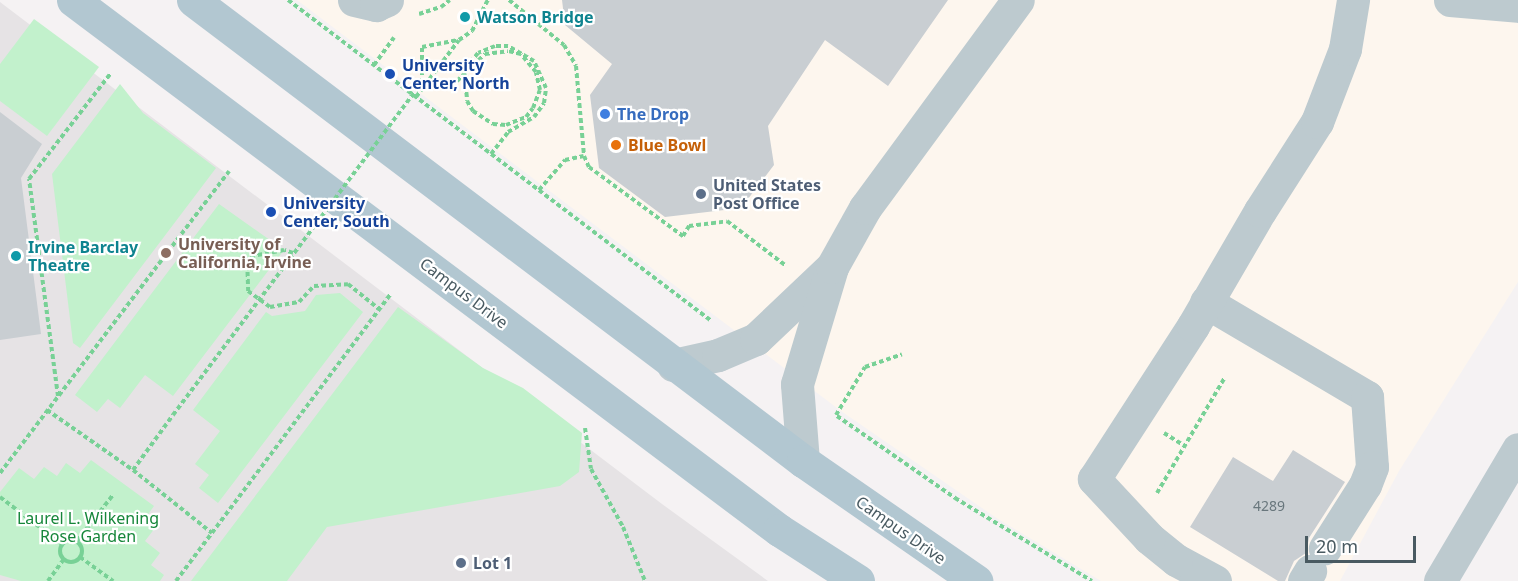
<!DOCTYPE html>
<html>
<head>
<meta charset="utf-8">
<style>
  body { margin:0 }
  #map { position:relative; width:1518px; height:581px; overflow:hidden; background:#f5f2f3; font-family:"Noto Sans",sans-serif }
  div>[style] { position:absolute }
  .commercial>* { inset:0; background:#fdf6ee }
  .education>* { inset:0; background:#e6e3e5 }
  .green>* { inset:0; background:#c2f1cc }
  .building>* { inset:0; background:#c9ced2 }
  .path>* { height:4px; margin-top:-2px; transform-origin:0; background:repeating-linear-gradient(90deg,#78d196 0 4.5px,transparent 0 7.5px) }
  .path>.ring { margin:-2px; padding:0; box-sizing:content-box; background:none; border:4px solid #78d196; border-radius:50% }
  .minor>* { height:33px; margin:-16.5px; padding:0 16.5px; transform-origin:16.5px; border-radius:16.5px; background:#bdcacf }
  .major>* { height:33px; margin:-16.5px; padding:0 16.5px; transform-origin:16.5px; border-radius:16.5px; background:#b2c7d1 }
  .path-bridge>* { height:4px; margin-top:-2px; transform-origin:0; background:repeating-linear-gradient(90deg,#78d196 0 4.5px,transparent 0 7.5px) }
  .dots>* { width:16px; height:16px; translate:-50% -50%; box-sizing:border-box; border:3px solid #fff; border-radius:50% }
  span { translate:-50% -50%; white-space:nowrap; text-align:center; line-height:1.15; -webkit-text-stroke:4.5px #fff; paint-order:stroke }
  .number-label { font-size:14px; color:#69777d }
  .number-label span { -webkit-text-stroke-width:0 }
  .culture-label { font-size:16px; color:#0d838f; font-weight:700 }
  .left { translate:0 -50%; text-align:left }
  .transit-label { font-size:16px; color:#164399; font-weight:700 }
  .shop-label { font-size:16px; color:#366cbe; font-weight:700 }
  .food-label { font-size:16px; color:#c56008; font-weight:700 }
  .service-label { font-size:16px; color:#4e5e75; font-weight:700 }
  .education-label { font-size:16px; color:#785e54; font-weight:700 }
  .street-label { font-size:16px; color:#495a61 }
  .park-label { font-size:16px; color:#16863a }
  .scale { position:absolute; left:1305px; top:536px; width:111px; height:27px; box-sizing:border-box; border:3px solid #495a61; border-top:0; padding-left:8px; font-size:18px; line-height:21px; white-space:nowrap; color:#495a61; -webkit-text-stroke:4px #fff; paint-order:stroke }
</style>
</head>
<body>
<div id="map">
  <div class="commercial">
    <div style="clip-path:polygon(297px 0,1518px 0,1518px 282px,1399px 471px,1340px 581px,1101px 581px,998px 519px,841px 411px)"></div>
  </div>
  <div class="education">
    <div style="clip-path:polygon(0 2px,662px 504px,768px 581px,0 581px)"></div>
  </div>
  <div class="green">
    <div style="clip-path:polygon(34px 19px,99px 67px,47px 136px,0 101px,0 64px)"></div>
    <div style="clip-path:polygon(120px 84px,143px 113px,216px 168px,80px 348px,73px 343px,52px 174px)"></div>
    <div style="clip-path:polygon(219px 204px,284px 250px,173px 396px,145px 375px,120px 408px,108px 399px,97px 412px,75px 395px)"></div>
    <div style="clip-path:polygon(340px 293px,363px 312px,218px 503px,199px 488px,209px 475px,195px 464px,220px 431px,193px 410px,266px 312px,272px 316px,305px 311px,316px 295px)"></div>
    <div style="clip-path:polygon(398px 307px,483px 368px,523px 388px,582px 433px,579px 472px,560px 486px,327px 527px,287px 581px,191px 581px)"></div>
    <div style="clip-path:polygon(91px 460px,154px 506px,144px 520px,155px 528px,145px 541px,160px 553px,151px 565px,164px 575px,160px 581px,21px 581px,0 575px,0 492px,19px 468px,34px 479px,44px 467px,57px 476px,66px 463px,80px 473px)"></div>
  </div>
  <div class="building">
    <div style="clip-path:polygon(562px 0,948px 0,888px 86px,825px 40px,768px 126px,774px 165px,741px 208px,665px 217px,599px 168px,590px 95px,612px 64px,565px 25px)"></div>
    <div style="clip-path:polygon(0 112px,42px 144px,21px 178px,41px 334px,0 340px)"></div>
    <div style="clip-path:polygon(1293px 450px,1345px 482px,1309px 538px,1306px 553px,1294px 561px,1285px 581px,1278px 581px,1190px 527px,1233px 457px,1273px 481px)"></div>
  </div>
  <div class="path">
    <div style="left:288px;top:0;width:530px;rotate:37.17deg"></div>
    <div style="left:509px;top:0;width:71px;rotate:39.3deg"></div>
    <div style="left:564px;top:45px;width:24px;rotate:60deg"></div>
    <div style="left:576px;top:66px;width:90px;rotate:84.9deg"></div>
    <div style="left:584px;top:156px;width:12px;rotate:66deg"></div>
    <div style="left:589px;top:167px;width:117px;rotate:36.3deg"></div>
    <div style="left:683px;top:236px;width:12px;rotate:-59deg"></div>
    <div style="left:689px;top:226px;width:38px;rotate:-7deg"></div>
    <div style="left:727px;top:221px;width:73px;rotate:37.2deg"></div>
    <div style="left:419px;top:14px;width:23px;rotate:-18deg"></div>
    <div style="left:441px;top:7px;width:11px;rotate:-38deg"></div>
    <div style="left:374px;top:65px;width:34px;rotate:-54deg"></div>
    <div style="left:422px;top:82px;width:35px;rotate:-90deg"></div>
    <div style="left:422px;top:47px;width:38px;rotate:-11deg"></div>
    <div style="left:459px;top:40px;width:16px;rotate:-35deg"></div>
    <div style="left:472px;top:31px;width:35px;rotate:-63deg"></div>
    <div style="left:416px;top:97px;width:71px;rotate:-53deg"></div>
    <div style="left:491px;top:154px;width:28px;rotate:-52deg"></div>
    <div style="left:508px;top:132px;width:30px;rotate:-30deg"></div>
    <div style="left:534px;top:117px;width:17px;rotate:-54deg"></div>
    <div style="left:544px;top:103px;width:15px;rotate:-82deg"></div>
    <div style="left:546px;top:88px;width:30px;rotate:-114deg"></div>
    <div style="left:534px;top:61px;width:30px;rotate:-150deg"></div>
    <div style="left:508px;top:46px;width:13px;rotate:180deg"></div>
    <div style="left:495px;top:46px;width:18px;rotate:158deg"></div>
    <div style="left:478px;top:53px;width:22px;rotate:129deg"></div>
    <div style="left:464px;top:70px;width:31px;rotate:84deg"></div>
    <div style="left:467px;top:101px;width:12px;rotate:59deg"></div>
    <div style="left:473px;top:111px;width:24px;rotate:33deg"></div>
    <div style="left:493px;top:124px;width:13px;rotate:4deg"></div>
    <div style="left:506px;top:125px;width:22px;rotate:-22deg"></div>
    <div style="left:526px;top:117px;width:11px;rotate:-52deg"></div>
    <div style="left:533px;top:108px;width:19px;rotate:-69deg"></div>
    <div style="left:540px;top:90px;width:18px;rotate:-103deg"></div>
    <div style="left:536px;top:72px;width:23px;rotate:-130deg"></div>
    <div style="left:521px;top:54px;width:13px;rotate:-167deg"></div>
    <div style="left:539px;top:190px;width:40px;rotate:-49deg"></div>
    <div style="left:565px;top:160px;width:19px;rotate:-12deg"></div>
    <div style="left:293px;top:253px;width:9px;rotate:-162deg"></div>
    <div style="left:284px;top:250px;width:38px;rotate:169deg"></div>
    <div style="left:247px;top:257px;width:34px;rotate:88deg"></div>
    <div style="left:248px;top:291px;width:27px;rotate:36deg"></div>
    <div style="left:270px;top:307px;width:29px;rotate:-10deg"></div>
    <div style="left:299px;top:302px;width:22px;rotate:-47deg"></div>
    <div style="left:314px;top:286px;width:34px;rotate:-3deg"></div>
    <div style="left:348px;top:284px;width:40px;rotate:39deg"></div>
    <div style="left:58px;top:396px;width:219px;rotate:-97.6deg"></div>
    <div style="left:29px;top:179px;width:134px;rotate:-52.3deg"></div>
    <div style="left:47px;top:410px;width:105px;rotate:34.9deg"></div>
    <div style="left:133px;top:470px;width:101px;rotate:38.6deg"></div>
    <div style="left:836px;top:415px;width:56px;rotate:-58.9deg"></div>
    <div style="left:865px;top:367px;width:39px;rotate:-19deg"></div>
    <div style="left:837px;top:416px;width:144px;rotate:34.8deg"></div>
    <div style="left:955px;top:498px;width:160px;rotate:31.2deg"></div>
    <div style="left:585px;top:428px;width:41px;rotate:81.7deg"></div>
    <div style="left:591px;top:469px;width:66px;rotate:61.1deg"></div>
    <div style="left:623px;top:527px;width:58px;rotate:67.8deg"></div>
    <div style="left:1164px;top:433px;width:25px;rotate:32deg"></div>
    <div style="left:133px;top:470px;width:68px;rotate:-54deg"></div>
    <div style="left:0;top:473px;width:379px;rotate:-52.8deg"></div>
    <div style="left:1157px;top:493px;width:134px;rotate:-59.6deg"></div>
    <div style="left:0;top:497px;width:78px;rotate:37.2deg"></div>
    <div class="ring" style="left:60px;top:540px;width:18px;height:18px"></div>
    <div style="left:77px;top:541px;width:58px;rotate:-52deg"></div>
    <div style="left:80px;top:557px;width:41px;rotate:36deg"></div>
    <div style="left:48px;top:581px;width:27px;rotate:-54deg"></div>
    <div style="left:176px;top:581px;width:359px;rotate:-53.2deg"></div>
  </div>
  <div class="minor">
    <div style="left:354px;top:0;width:23px;rotate:13deg"></div>
    <div style="left:376px;top:5px;width:12px;rotate:-24deg"></div>
    <div style="left:1450px;top:0;width:68px;rotate:5deg"></div>
    <div style="left:1206px;top:302px;width:187px;rotate:30.5deg"></div>
    <div style="left:1367px;top:397px;width:70px;rotate:85.9deg"></div>
    <div style="left:1372px;top:467px;width:19px;rotate:111deg"></div>
    <div style="left:1365px;top:485px;width:75px;rotate:122.4deg"></div>
    <div style="left:673px;top:365px;width:46px;rotate:-12.5deg"></div>
    <div style="left:718px;top:355px;width:41px;rotate:-22.8deg"></div>
    <div style="left:756px;top:339px;width:105px;rotate:-43.5deg"></div>
    <div style="left:803px;top:461px;width:77px;rotate:-94.5deg"></div>
    <div style="left:797px;top:384px;width:122px;rotate:-73.3deg"></div>
    <div style="left:832px;top:267px;width:68px;rotate:-60.8deg"></div>
    <div style="left:865px;top:208px;width:258px;rotate:-53.7deg"></div>
    <div style="left:1215px;top:581px;width:44px;rotate:-151.7deg"></div>
    <div style="left:1176px;top:560px;width:35px;rotate:-141deg"></div>
    <div style="left:1149px;top:538px;width:81px;rotate:-133deg"></div>
    <div style="left:1094px;top:479px;width:182px;rotate:-57.1deg"></div>
    <div style="left:1193px;top:326px;width:133px;rotate:-59.8deg"></div>
    <div style="left:1260px;top:211px;width:106px;rotate:-57.4deg"></div>
    <div style="left:1317px;top:122px;width:78px;rotate:-69deg"></div>
    <div style="left:1345px;top:49px;width:50px;rotate:-80.7deg"></div>
    <div style="left:1304px;top:581px;width:12px;rotate:-59deg"></div>
    <div style="left:1440px;top:581px;width:153px;rotate:-59.4deg"></div>
  </div>
  <div class="major">
    <div style="left:73px;top:0;width:883px;rotate:36.9deg"></div>
    <div style="left:779px;top:530px;width:94px;rotate:32.8deg"></div>
    <div style="left:193px;top:0;width:765px;rotate:37.08deg"></div>
    <div style="left:803px;top:461px;width:211px;rotate:34.7deg"></div>
  </div>
  <div class="path-bridge">
    <div style="left:173px;top:415px;width:416px;rotate:-53.2deg"></div>
    <div style="left:422px;top:82px;width:17px;rotate:10deg"></div>
    <div style="left:439px;top:85px;width:18px;rotate:-13deg"></div>
    <div style="left:457px;top:81px;width:39px;rotate:-44deg"></div>
    <div style="left:485px;top:54px;width:23px;rotate:-7deg"></div>
  </div>
  <div class="dots">
    <div style="left:465px;top:17px;background:#0f9aa8"></div>
    <div style="left:390px;top:74px;background:#1a4fb4"></div>
    <div style="left:605px;top:114px;background:#3f7fe0"></div>
    <div style="left:616px;top:145px;background:#e8710a"></div>
    <div style="left:701px;top:194px;background:#5c6f8a"></div>
    <div style="left:271px;top:212px;background:#1a4fb4"></div>
    <div style="left:166px;top:253px;background:#8d6e63"></div>
    <div style="left:16px;top:256px;background:#0f9aa8"></div>
    <div style="left:461px;top:563px;background:#5c6f8a"></div>
  </div>
  <div class="number-label">
    <span style="left:1269px;top:506px">4289</span>
  </div>
  <div class="culture-label">
    <span class="left" style="left:477px;top:17px">Watson Bridge</span>
    <span class="left" style="left:28px;top:256px">Irvine Barclay<br>Theatre</span>
  </div>
  <div class="transit-label">
    <span class="left" style="left:402px;top:74px">University<br>Center, North</span>
    <span class="left" style="left:283px;top:212px">University<br>Center, South</span>
  </div>
  <div class="shop-label">
    <span class="left" style="left:617px;top:114px">The Drop</span>
  </div>
  <div class="food-label">
    <span class="left" style="left:628px;top:145px">Blue Bowl</span>
  </div>
  <div class="service-label">
    <span class="left" style="left:713px;top:194px">United States<br>Post Office</span>
    <span class="left" style="left:473px;top:563px">Lot 1</span>
  </div>
  <div class="education-label">
    <span class="left" style="left:178px;top:253px">University of<br>California, Irvine</span>
  </div>
  <div class="street-label">
    <span style="left:464px;top:293px;rotate:37deg">Campus Drive</span>
    <span style="left:901px;top:530px;rotate:35deg">Campus Drive</span>
  </div>
  <div class="park-label">
    <span style="left:88px;top:527px">Laurel L. Wilkening<br>Rose Garden</span>
  </div>
  <div class="scale">20 m</div>
</div>
</body>
</html>
